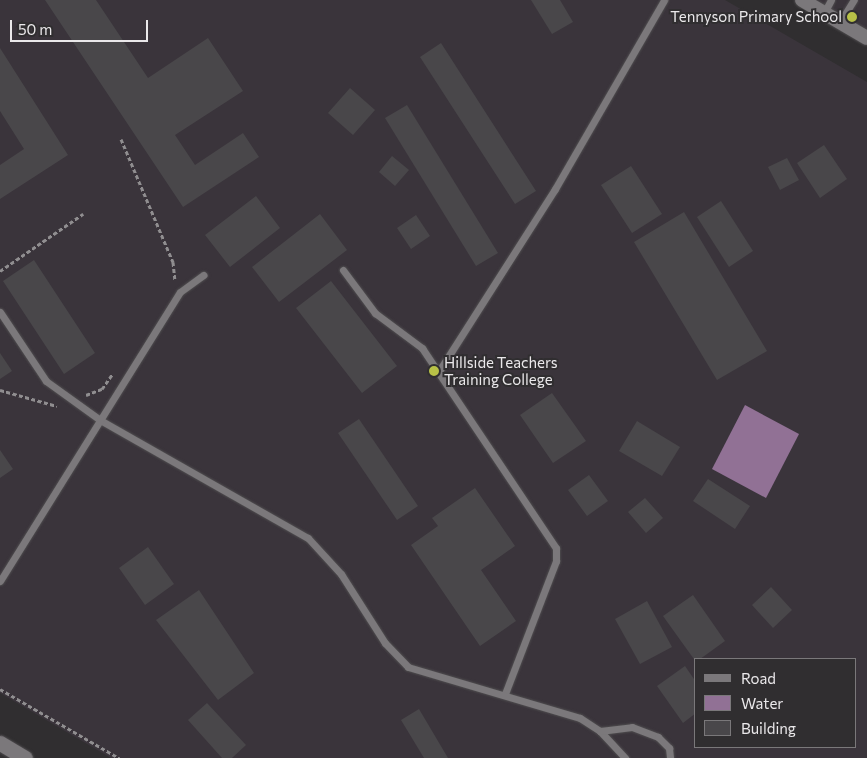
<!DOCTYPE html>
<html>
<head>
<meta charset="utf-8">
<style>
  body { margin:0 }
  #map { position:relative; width:867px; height:758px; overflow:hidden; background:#302e30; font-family:Commissioner,sans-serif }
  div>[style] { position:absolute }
  .built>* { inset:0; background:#3a343b }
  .water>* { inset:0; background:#917195 }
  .building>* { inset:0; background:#49474a }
  .path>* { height:3px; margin-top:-1.5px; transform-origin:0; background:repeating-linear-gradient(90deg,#908e90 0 4px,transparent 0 6.5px) }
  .roads { filter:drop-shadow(0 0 1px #4f4d4f) drop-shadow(0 0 1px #4f4d4f) }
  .lane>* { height:7px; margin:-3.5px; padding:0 3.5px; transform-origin:3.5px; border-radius:3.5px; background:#7b787b }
  .street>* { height:14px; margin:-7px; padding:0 7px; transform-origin:7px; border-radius:7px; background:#7b787b }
  .secondary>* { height:15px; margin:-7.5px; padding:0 7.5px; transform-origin:7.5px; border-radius:7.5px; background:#7b787b }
  .dots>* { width:14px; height:14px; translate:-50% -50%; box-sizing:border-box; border:2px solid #302e30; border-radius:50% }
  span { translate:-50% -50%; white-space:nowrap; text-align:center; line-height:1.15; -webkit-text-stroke:4px #302e30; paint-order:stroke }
  .poi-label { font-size:15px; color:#eae8ea }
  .right { translate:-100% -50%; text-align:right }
  .left { translate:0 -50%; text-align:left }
  .legend { position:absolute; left:694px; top:658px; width:162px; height:90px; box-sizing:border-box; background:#302e30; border:1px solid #7a787a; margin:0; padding:6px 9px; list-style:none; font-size:15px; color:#eae8ea }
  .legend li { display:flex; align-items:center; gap:10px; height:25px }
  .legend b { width:25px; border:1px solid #7a787a }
  .scale { position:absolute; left:10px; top:20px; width:138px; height:22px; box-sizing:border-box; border:2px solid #eae8ea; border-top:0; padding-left:6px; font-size:15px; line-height:18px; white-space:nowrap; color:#eae8ea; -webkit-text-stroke:4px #302e30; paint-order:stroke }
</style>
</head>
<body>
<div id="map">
  <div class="built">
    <div style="clip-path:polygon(evenodd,0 0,725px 0,867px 82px,867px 758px,111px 758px,0 693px,0 0,696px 659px,856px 659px,856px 747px,696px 747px,696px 659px)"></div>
    <div style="clip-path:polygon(808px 0,867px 0,867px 34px)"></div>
  </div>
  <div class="water">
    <div style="clip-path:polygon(745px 405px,799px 434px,766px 498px,712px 469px)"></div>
  </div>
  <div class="building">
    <div style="clip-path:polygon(45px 0,96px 0,148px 78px,208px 38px,243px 91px,175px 135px,195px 165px,243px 133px,259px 157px,183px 207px)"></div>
    <div style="clip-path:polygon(531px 0,560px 0,573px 22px,552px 34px)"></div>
    <div style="clip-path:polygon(441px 43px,536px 191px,515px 204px,420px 57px)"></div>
    <div style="clip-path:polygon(0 48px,68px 155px,0 199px,0 165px,24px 149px,0 111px)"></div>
    <div style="clip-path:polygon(350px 88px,375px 110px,353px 135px,328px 113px)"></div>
    <div style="clip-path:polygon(407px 105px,498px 253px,476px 266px,385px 118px)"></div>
    <div style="clip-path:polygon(824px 145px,847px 179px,820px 198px,797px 163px)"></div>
    <div style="clip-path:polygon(392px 156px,409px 170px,395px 186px,379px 172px)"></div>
    <div style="clip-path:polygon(787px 158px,799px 180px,780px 190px,768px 167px)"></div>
    <div style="clip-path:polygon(631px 166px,662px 214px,632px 233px,601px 185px)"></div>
    <div style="clip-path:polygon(256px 196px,280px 228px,230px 267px,205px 235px)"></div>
    <div style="clip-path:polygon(721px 201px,753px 251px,729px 267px,697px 217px)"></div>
    <div style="clip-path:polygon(684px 212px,767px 351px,717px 380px,634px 242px)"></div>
    <div style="clip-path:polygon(320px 214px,347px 250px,279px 302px,252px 267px)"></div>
    <div style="clip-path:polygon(416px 215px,430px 236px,411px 249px,397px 228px)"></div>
    <div style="clip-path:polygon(34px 260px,95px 353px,64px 374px,3px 281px)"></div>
    <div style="clip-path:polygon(331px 281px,397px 366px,362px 393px,296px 308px)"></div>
    <div style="clip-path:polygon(0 353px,12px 371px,0 379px)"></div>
    <div style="clip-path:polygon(552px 393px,586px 441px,553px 463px,520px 415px)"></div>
    <div style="clip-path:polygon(359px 419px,418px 506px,397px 520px,338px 433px)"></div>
    <div style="clip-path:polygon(637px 421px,680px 447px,662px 476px,619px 451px)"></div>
    <div style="clip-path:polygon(0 450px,13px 469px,0 478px)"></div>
    <div style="clip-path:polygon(589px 475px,608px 501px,587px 516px,568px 490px)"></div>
    <div style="clip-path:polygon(708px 479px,750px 506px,735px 529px,693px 501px)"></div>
    <div style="clip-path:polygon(475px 488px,515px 546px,481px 570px,516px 621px,480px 646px,411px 545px,438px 526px,432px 518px)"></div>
    <div style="clip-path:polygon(645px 498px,663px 518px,646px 533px,628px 512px)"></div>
    <div style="clip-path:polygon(148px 547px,174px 584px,145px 605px,119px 568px)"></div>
    <div style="clip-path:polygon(771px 587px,792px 610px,773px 628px,752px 605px)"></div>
    <div style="clip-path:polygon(199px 590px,254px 673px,218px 700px,156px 620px)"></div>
    <div style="clip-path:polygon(693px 595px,725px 641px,696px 662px,663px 616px)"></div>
    <div style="clip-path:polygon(647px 601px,672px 647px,640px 664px,615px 619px)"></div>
    <div style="clip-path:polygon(685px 666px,696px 682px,696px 713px,683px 723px,657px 686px)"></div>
    <div style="clip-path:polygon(207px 703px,246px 745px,232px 758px,222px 758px,188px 720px)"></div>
    <div style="clip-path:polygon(419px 709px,448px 758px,424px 758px,401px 720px)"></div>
  </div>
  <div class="path">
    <div style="left:121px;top:139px;width:134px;rotate:67.1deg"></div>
    <div style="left:173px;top:262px;width:19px;rotate:84deg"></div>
    <div style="left:0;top:271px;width:101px;rotate:-34.5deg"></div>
    <div style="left:0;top:390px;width:59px;rotate:15.7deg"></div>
    <div style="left:86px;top:395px;width:17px;rotate:-21deg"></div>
    <div style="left:102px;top:389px;width:19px;rotate:-55deg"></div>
    <div style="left:0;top:689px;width:138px;rotate:30.1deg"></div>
  </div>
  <div class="roads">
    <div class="lane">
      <div style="left:824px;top:13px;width:15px;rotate:-62deg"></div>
      <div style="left:840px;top:22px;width:26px;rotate:-58deg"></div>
      <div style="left:343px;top:270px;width:54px;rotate:53.3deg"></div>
      <div style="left:375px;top:313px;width:59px;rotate:36.7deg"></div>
      <div style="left:422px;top:348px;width:241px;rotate:56.2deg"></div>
      <div style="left:556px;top:548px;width:13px;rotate:90deg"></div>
      <div style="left:556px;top:561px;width:142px;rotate:111deg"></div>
      <div style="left:0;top:312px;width:83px;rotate:56.3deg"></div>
      <div style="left:46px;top:381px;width:67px;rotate:35.8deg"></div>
      <div style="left:100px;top:420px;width:239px;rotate:29.6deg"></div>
      <div style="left:308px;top:538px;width:49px;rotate:47.5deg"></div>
      <div style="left:341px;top:574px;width:82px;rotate:57.5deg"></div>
      <div style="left:385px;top:643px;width:33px;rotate:46deg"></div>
      <div style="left:408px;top:667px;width:179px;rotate:16.5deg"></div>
      <div style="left:580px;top:718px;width:24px;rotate:33deg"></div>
      <div style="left:600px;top:731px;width:37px;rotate:47deg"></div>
      <div style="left:439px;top:371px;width:216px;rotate:-57.5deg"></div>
      <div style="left:555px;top:189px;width:218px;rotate:-60deg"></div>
      <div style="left:0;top:581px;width:340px;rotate:-58.1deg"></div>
      <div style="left:180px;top:292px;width:29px;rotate:-36deg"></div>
      <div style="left:600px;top:731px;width:32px;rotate:-7deg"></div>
      <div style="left:632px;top:727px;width:28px;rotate:21deg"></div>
      <div style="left:658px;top:737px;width:16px;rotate:45deg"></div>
      <div style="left:669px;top:748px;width:10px;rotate:84deg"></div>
    </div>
    <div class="street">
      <div style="left:802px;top:0;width:75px;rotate:30.3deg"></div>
    </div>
    <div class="secondary">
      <div style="left:0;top:743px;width:29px;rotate:31deg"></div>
    </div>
  </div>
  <div class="dots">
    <div style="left:852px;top:17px;background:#b8c147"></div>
    <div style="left:434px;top:371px;background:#b8c147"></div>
  </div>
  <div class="poi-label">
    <span class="right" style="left:842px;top:17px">Tennyson Primary School</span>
    <span class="left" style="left:444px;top:371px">Hillside Teachers<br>Training College</span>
  </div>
  <ul class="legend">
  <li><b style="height:6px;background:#7b787b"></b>Road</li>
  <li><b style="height:14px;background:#917195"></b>Water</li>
  <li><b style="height:14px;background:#49474a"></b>Building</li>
  </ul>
  <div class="scale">50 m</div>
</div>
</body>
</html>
